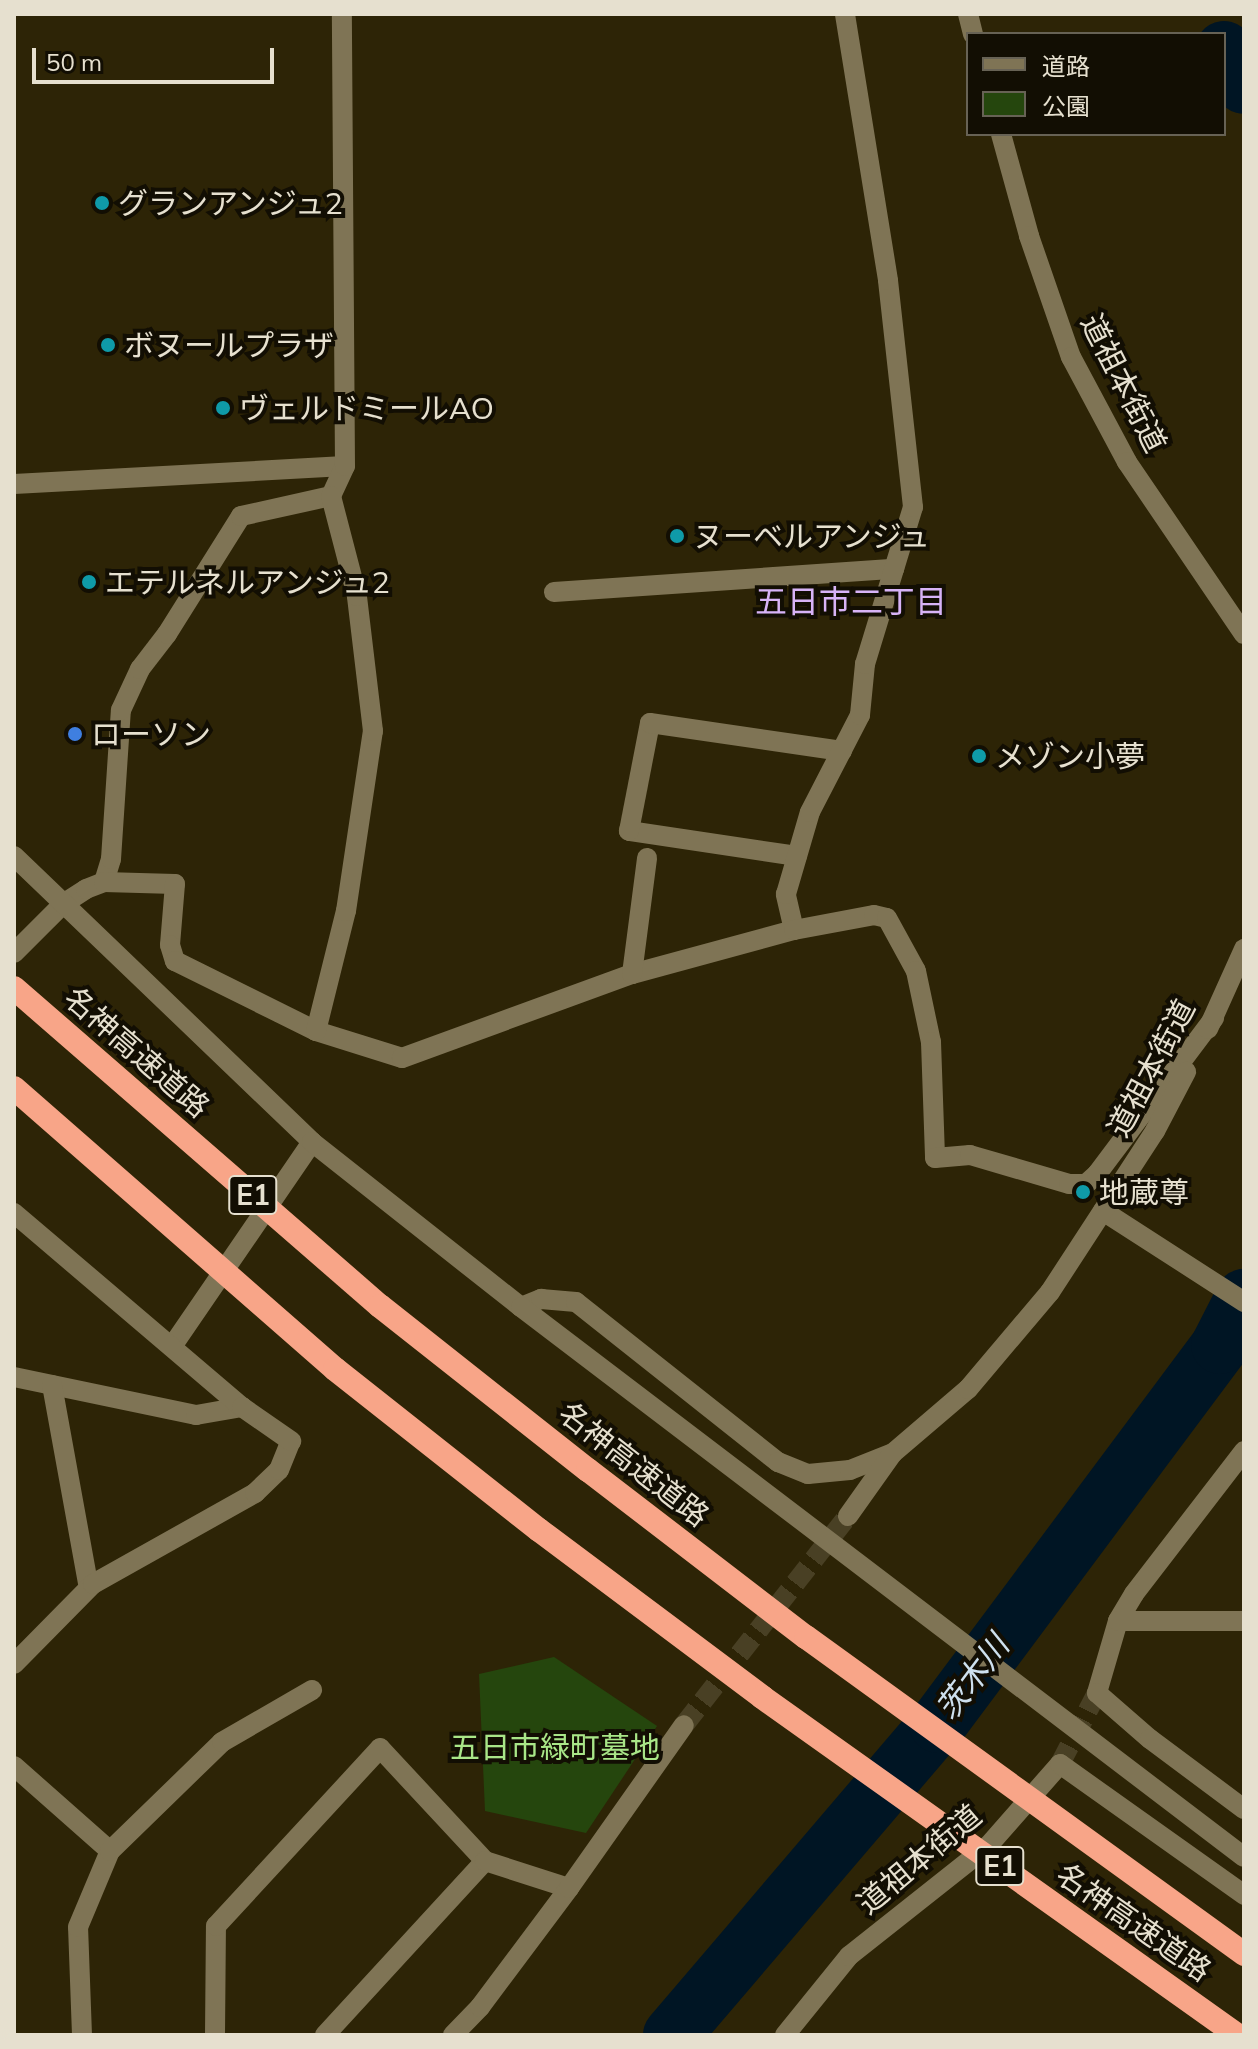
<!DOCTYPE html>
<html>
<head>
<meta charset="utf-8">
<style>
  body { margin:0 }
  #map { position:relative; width:1258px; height:2049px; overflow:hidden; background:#2d2406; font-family:Mulish,"Noto Sans JP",sans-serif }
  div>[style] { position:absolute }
  .green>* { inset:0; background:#25460d }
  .river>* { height:58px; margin:-29px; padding:0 29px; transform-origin:29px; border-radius:29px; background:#001524 }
  .minor-tunnel>* { height:20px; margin-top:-10px; transform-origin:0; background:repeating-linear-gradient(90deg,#494024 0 20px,transparent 0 30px) }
  .minor>* { height:20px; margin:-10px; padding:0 10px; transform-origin:10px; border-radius:10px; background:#7f7455 }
  .tertiary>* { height:20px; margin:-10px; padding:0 10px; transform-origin:10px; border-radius:10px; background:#7f7455 }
  .motorway>* { height:24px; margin:-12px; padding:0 12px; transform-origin:12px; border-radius:12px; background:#f8a588 }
  .dots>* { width:22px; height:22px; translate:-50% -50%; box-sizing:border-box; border:4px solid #120e03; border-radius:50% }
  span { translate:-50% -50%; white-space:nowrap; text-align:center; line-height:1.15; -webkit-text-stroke:8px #120e03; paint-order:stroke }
  .shield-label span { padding:2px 6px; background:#120e03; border:2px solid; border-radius:6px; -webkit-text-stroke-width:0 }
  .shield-label { font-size:28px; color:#e6e0cf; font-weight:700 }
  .poi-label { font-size:30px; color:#e6e0cf }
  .left { translate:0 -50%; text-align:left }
  .street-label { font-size:30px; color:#e6e0cf }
  .park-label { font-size:30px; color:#a9e688 }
  .neighbourhood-label { font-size:32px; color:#d7b3f7 }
  .water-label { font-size:32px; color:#cee0ee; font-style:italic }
  .frame { position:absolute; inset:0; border:16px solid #e6e0cf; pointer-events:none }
  .legend { position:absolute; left:966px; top:32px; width:260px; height:104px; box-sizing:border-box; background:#120e03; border:2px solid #676255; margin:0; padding:10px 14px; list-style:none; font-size:24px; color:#e6e0cf }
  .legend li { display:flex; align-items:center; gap:16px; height:40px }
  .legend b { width:40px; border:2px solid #676255 }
  .scale { position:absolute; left:32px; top:48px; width:242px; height:36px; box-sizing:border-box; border:4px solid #e6e0cf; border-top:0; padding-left:10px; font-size:24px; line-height:28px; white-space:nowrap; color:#e6e0cf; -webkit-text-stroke:6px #120e03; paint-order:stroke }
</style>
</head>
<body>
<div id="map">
  <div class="green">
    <div style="clip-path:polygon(554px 1657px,657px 1726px,586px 1833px,485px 1811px,479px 1674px)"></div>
  </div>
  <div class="river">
    <div style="left:1224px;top:50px;width:40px;rotate:60.3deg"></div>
    <div style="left:672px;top:2035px;width:409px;rotate:-49.5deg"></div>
    <div style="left:938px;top:1724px;width:472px;rotate:-53.3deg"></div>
    <div style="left:1220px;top:1345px;width:53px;rotate:-62.9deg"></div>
  </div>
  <div class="minor-tunnel">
    <div style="left:684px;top:1725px;width:266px;rotate:-51.9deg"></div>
    <div style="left:1060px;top:1764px;width:80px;rotate:-62.5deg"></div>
  </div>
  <div class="minor">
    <div style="left:968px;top:14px;width:21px;rotate:76deg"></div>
    <div style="left:1001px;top:134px;width:106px;rotate:74.6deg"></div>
    <div style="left:1029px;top:236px;width:128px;rotate:70.9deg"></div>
    <div style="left:1071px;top:357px;width:119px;rotate:61.9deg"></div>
    <div style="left:1127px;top:462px;width:208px;rotate:55.8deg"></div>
    <div style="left:14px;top:484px;width:331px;rotate:-3.1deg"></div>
    <div style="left:554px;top:592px;width:341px;rotate:-3.9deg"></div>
    <div style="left:797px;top:856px;width:170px;rotate:-171.5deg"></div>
    <div style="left:629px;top:831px;width:110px;rotate:-79deg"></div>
    <div style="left:650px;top:723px;width:194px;rotate:8.3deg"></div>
    <div style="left:104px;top:882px;width:24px;rotate:-73deg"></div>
    <div style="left:111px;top:859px;width:149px;rotate:-86.2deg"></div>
    <div style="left:121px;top:710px;width:45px;rotate:-65.1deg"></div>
    <div style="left:140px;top:669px;width:44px;rotate:-52.4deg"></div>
    <div style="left:167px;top:634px;width:139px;rotate:-57.9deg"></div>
    <div style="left:241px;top:516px;width:92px;rotate:-12.5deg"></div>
    <div style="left:331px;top:496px;width:33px;rotate:-65deg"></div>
    <div style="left:345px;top:466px;width:452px;rotate:-90.4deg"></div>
    <div style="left:794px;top:930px;width:37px;rotate:-103deg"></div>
    <div style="left:786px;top:894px;width:85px;rotate:-73.7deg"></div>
    <div style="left:810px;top:812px;width:109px;rotate:-62.7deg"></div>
    <div style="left:860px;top:715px;width:51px;rotate:-84.4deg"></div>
    <div style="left:865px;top:664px;width:164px;rotate:-73deg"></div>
    <div style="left:913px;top:507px;width:228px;rotate:-96.3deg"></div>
    <div style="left:888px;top:280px;width:269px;rotate:-99.2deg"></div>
    <div style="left:14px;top:953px;width:69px;rotate:-45deg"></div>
    <div style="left:63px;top:904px;width:27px;rotate:-33deg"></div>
    <div style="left:86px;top:889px;width:19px;rotate:-21deg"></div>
    <div style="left:104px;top:882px;width:71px;rotate:1.6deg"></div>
    <div style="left:175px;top:884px;width:61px;rotate:94.7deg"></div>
    <div style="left:170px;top:945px;width:17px;rotate:73deg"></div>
    <div style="left:175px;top:961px;width:157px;rotate:26.4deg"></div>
    <div style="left:316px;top:1031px;width:90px;rotate:17.4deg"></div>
    <div style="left:402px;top:1058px;width:245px;rotate:-20.1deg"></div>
    <div style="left:632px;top:974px;width:168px;rotate:-15.2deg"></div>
    <div style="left:794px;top:930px;width:81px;rotate:-10.6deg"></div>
    <div style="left:874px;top:915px;width:13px;rotate:13deg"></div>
    <div style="left:887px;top:918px;width:60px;rotate:61.3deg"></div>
    <div style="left:916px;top:971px;width:73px;rotate:78.1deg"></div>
    <div style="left:931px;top:1042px;width:116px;rotate:88deg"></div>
    <div style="left:935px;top:1158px;width:35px;rotate:-5deg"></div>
    <div style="left:970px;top:1155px;width:103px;rotate:16.3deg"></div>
    <div style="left:1069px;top:1184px;width:17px"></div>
    <div style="left:1086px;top:1184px;width:15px;rotate:-42deg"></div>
    <div style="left:1097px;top:1174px;width:195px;rotate:-53.1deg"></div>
    <div style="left:632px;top:974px;width:117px;rotate:-82.6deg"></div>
    <div style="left:1208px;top:1029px;width:88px;rotate:-65.8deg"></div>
    <div style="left:316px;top:1031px;width:124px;rotate:-76deg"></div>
    <div style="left:346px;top:911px;width:182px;rotate:-81.5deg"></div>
    <div style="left:373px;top:731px;width:136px;rotate:-96.8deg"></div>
    <div style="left:357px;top:596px;width:103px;rotate:-104.6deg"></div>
    <div style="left:1103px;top:1211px;width:168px;rotate:32.8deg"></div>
    <div style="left:521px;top:1307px;width:22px;rotate:-22deg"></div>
    <div style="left:541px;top:1299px;width:35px;rotate:5deg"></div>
    <div style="left:576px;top:1302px;width:258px;rotate:38.4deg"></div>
    <div style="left:778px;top:1462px;width:32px;rotate:22deg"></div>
    <div style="left:808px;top:1474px;width:42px;rotate:-5.4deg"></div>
    <div style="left:850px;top:1470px;width:46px;rotate:-21.6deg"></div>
    <div style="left:893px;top:1453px;width:99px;rotate:-40.5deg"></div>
    <div style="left:968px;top:1389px;width:127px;rotate:-49.8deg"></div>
    <div style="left:1050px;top:1292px;width:192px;rotate:-56.9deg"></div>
    <div style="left:1155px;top:1131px;width:67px;rotate:-62.3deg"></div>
    <div style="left:173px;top:1345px;width:246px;rotate:-55.6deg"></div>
    <div style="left:14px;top:1377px;width:186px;rotate:11.8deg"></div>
    <div style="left:196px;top:1415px;width:47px;rotate:-9.9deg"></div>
    <div style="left:52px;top:1385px;width:206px;rotate:79.7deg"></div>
    <div style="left:1244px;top:1451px;width:180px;rotate:127.6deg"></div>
    <div style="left:1134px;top:1594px;width:31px;rotate:121deg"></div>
    <div style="left:1118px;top:1621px;width:75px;rotate:106.3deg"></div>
    <div style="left:1097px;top:1693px;width:70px;rotate:41deg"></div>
    <div style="left:1150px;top:1739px;width:117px;rotate:36.7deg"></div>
    <div style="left:848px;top:1516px;width:76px;rotate:-54.6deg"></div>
    <div style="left:1118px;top:1621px;width:126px"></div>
    <div style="left:14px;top:1664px;width:112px;rotate:-45.4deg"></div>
    <div style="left:93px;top:1584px;width:186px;rotate:-29.3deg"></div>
    <div style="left:255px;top:1493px;width:33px;rotate:-44deg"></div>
    <div style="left:279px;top:1470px;width:31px;rotate:-68deg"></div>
    <div style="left:14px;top:1766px;width:128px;rotate:41.5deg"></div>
    <div style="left:82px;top:2035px;width:108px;rotate:-92.1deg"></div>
    <div style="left:78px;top:1927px;width:82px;rotate:-67.2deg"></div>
    <div style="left:110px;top:1851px;width:156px;rotate:-44.2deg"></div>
    <div style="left:222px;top:1742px;width:104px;rotate:-30deg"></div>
    <div style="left:215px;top:2035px;width:109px;rotate:-89.5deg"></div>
    <div style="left:216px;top:1926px;width:242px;rotate:-47.3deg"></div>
    <div style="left:380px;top:1748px;width:154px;rotate:47.1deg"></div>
    <div style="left:325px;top:2035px;width:236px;rotate:-47.4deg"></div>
    <div style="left:485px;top:1861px;width:88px;rotate:17.8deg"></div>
    <div style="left:453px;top:2035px;width:39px;rotate:-46deg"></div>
    <div style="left:480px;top:2007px;width:149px;rotate:-53.2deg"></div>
    <div style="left:569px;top:1888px;width:199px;rotate:-54.8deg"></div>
    <div style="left:785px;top:2035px;width:102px;rotate:-51deg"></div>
    <div style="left:849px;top:1956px;width:177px;rotate:-38.4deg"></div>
    <div style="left:988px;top:1846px;width:109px;rotate:-48.7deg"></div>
    <div style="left:1060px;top:1764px;width:226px;rotate:35.4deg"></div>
  </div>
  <div class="tertiary">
    <div style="left:14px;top:856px;width:413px;rotate:43.8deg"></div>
    <div style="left:312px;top:1142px;width:266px;rotate:38.3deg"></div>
    <div style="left:521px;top:1307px;width:908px;rotate:37.26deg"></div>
    <div style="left:14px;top:1213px;width:299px;rotate:40.4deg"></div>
    <div style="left:242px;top:1407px;width:60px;rotate:34.8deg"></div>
  </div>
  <div class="motorway">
    <div style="left:14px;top:988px;width:485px;rotate:41deg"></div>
    <div style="left:380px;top:1306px;width:265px;rotate:38.3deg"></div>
    <div style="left:588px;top:1470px;width:275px;rotate:37.5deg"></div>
    <div style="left:806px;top:1637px;width:541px;rotate:35.89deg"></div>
    <div style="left:14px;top:1088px;width:427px;rotate:41.2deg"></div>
    <div style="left:335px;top:1369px;width:260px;rotate:38.3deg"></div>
    <div style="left:539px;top:1530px;width:279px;rotate:36.8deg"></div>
    <div style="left:762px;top:1697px;width:583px;rotate:35.43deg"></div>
  </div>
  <div class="dots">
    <div style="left:102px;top:203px;background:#0f9aa8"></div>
    <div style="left:108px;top:345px;background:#0f9aa8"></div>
    <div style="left:223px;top:408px;background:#0f9aa8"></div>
    <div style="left:677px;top:536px;background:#0f9aa8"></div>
    <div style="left:89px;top:582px;background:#0f9aa8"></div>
    <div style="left:75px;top:734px;background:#3f7fe0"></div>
    <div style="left:979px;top:756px;background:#0f9aa8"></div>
    <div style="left:1083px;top:1192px;background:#0f9aa8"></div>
  </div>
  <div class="shield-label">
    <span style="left:253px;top:1195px">E1</span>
    <span style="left:1000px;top:1866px">E1</span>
  </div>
  <div class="poi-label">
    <span class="left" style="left:118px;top:203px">グランアンジュ2</span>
    <span class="left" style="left:124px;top:345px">ボヌールプラザ</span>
    <span class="left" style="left:239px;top:408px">ヴェルドミールAO</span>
    <span class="left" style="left:693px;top:536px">ヌーベルアンジュ</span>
    <span class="left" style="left:105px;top:582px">エテルネルアンジュ2</span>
    <span class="left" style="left:91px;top:734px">ローソン</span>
    <span class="left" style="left:995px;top:756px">メゾン小夢</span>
    <span class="left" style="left:1099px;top:1192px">地蔵尊</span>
  </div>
  <div class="street-label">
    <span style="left:1124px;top:383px;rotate:63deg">道祖本街道</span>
    <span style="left:137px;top:1052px;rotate:41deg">名神高速道路</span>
    <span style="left:1151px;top:1068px;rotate:-62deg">道祖本街道</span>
    <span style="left:634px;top:1464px;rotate:38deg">名神高速道路</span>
    <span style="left:919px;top:1859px;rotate:-40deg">道祖本街道</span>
    <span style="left:1134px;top:1922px;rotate:35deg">名神高速道路</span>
  </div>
  <div class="park-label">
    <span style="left:555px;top:1747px">五日市緑町墓地</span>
  </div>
  <div class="neighbourhood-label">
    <span style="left:851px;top:601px">五日市二丁目</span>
  </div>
  <div class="water-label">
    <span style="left:972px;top:1677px;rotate:-53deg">茨木川</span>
  </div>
  <div class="frame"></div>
  <ul class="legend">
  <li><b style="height:10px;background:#7f7455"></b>道路</li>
  <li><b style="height:22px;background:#25460d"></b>公園</li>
  </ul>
  <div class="scale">50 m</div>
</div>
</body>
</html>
